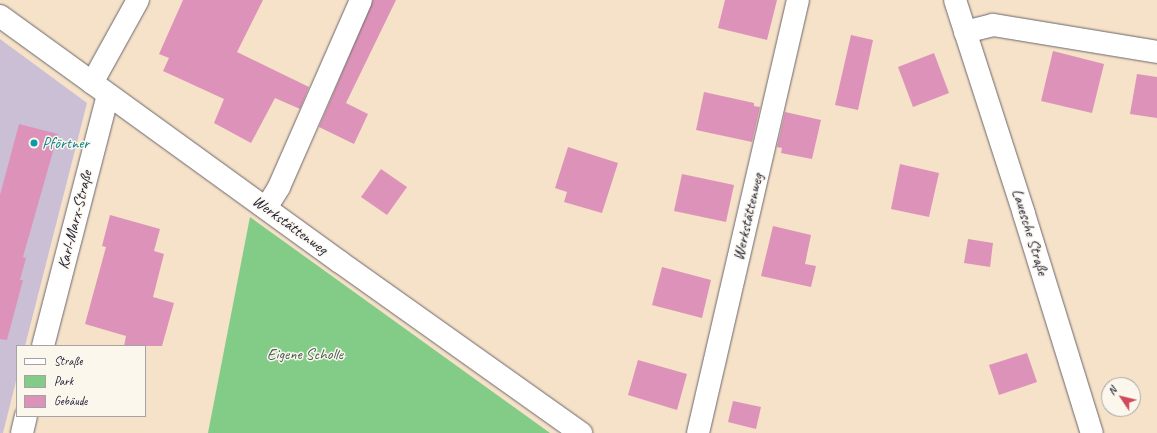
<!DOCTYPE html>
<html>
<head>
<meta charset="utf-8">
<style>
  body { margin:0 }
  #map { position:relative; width:1157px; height:433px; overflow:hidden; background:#f5e2c8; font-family:Caveat,sans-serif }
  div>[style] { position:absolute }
  .industrial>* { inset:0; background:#cbbfd5 }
  .green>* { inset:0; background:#83cc88 }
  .building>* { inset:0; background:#dd93b9 }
  .roads { filter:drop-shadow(0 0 1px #6c656c) drop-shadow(0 0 1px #6c656c) }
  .minor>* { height:22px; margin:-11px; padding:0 11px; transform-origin:11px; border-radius:11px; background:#fff }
  .dots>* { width:11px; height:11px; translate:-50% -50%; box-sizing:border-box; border:2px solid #fbf7ec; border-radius:50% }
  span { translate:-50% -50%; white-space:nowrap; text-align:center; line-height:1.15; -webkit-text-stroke:3px #fbf7ec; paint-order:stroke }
  .culture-label { font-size:16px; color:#0d838f }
  .left { translate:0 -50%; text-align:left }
  .street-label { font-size:16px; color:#22223b }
  .park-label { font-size:16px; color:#445e56 }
  .legend { position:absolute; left:16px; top:345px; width:130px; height:72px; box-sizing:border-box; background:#fbf7ec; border:1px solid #a4a2a5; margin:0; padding:5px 7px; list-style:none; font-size:12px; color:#22223b }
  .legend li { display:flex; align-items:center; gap:8px; height:20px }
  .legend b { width:20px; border:1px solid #a4a2a5 }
  .north { position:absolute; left:1101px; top:377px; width:40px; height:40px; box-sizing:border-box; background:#fbf7ec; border:1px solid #a4a2a5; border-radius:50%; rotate:305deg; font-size:11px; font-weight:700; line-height:16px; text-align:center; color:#22223b }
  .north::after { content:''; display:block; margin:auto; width:14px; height:18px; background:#d1495b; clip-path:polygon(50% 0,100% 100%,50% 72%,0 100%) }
</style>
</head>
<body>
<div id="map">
  <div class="industrial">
    <div style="clip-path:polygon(0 39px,87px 103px,25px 346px,17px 346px,17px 377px,3px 433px,0 433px)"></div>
  </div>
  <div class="green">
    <div style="clip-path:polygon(250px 217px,550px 433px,208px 433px)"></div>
  </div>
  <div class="building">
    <div style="clip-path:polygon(183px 0,263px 0,237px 52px,309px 87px,300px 109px,275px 98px,251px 143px,214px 123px,224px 99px,163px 71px,169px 58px,159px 54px)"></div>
    <div style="clip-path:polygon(373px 0,396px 0,346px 103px,368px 114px,354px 144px,319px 127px)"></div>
    <div style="clip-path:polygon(725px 0,777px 0,767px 40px,718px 28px)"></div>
    <div style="clip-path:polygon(851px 35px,873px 40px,858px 110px,835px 105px)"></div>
    <div style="clip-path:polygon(1053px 51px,1104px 64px,1092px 113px,1041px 101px)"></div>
    <div style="clip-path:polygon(934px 53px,949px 93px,913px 107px,898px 67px)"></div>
    <div style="clip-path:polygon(1137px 74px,1157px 77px,1157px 118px,1130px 114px)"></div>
    <div style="clip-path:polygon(704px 92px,754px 103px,754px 106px,760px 107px,752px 142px,696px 130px)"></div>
    <div style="clip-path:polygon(785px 112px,821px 120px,812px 159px,781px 153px,782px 148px,777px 147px)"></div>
    <div style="clip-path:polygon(19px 124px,58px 134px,23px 257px,26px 258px,20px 280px,23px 280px,7px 340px,0 339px,0 195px)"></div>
    <div style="clip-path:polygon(568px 147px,618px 163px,602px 213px,564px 202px,567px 192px,555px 188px)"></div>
    <div style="clip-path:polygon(900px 164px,939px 173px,929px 217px,891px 209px)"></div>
    <div style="clip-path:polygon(381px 169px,407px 187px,387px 215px,361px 197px)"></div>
    <div style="clip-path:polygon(682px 174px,734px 185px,726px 222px,674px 211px)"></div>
    <div style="clip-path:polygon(110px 215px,160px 229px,154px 251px,164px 254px,153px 297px,174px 303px,162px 346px,124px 346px,126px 336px,85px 324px,106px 247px,102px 246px)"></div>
    <div style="clip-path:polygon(773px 226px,811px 235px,805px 264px,816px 266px,811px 287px,761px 276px)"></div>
    <div style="clip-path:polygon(968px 239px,993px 243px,990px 267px,964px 263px)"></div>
    <div style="clip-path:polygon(662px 267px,711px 280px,702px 318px,652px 305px)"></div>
    <div style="clip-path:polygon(1027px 353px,1037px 382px,999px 395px,989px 365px)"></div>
    <div style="clip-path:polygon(638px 360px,687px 374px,677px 410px,628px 395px)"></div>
    <div style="clip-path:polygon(733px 401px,761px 407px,756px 429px,728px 422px)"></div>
  </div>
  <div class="roads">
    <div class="minor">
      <div style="left:955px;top:0;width:225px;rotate:72.1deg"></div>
      <div style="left:1024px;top:214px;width:229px;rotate:72.8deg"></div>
      <div style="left:0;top:16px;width:420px;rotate:35.9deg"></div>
      <div style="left:340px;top:262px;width:296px;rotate:35.4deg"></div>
      <div style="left:965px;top:32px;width:29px;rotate:-14deg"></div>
      <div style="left:993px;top:25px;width:166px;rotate:9.3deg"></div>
      <div style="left:92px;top:83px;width:95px;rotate:-61deg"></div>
      <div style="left:266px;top:208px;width:25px;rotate:-58deg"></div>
      <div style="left:279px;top:187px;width:204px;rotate:-66.3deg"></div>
      <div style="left:43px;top:346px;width:259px;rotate:-75.5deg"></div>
      <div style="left:22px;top:433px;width:17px;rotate:-77deg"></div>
      <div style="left:698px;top:433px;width:444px;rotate:-77deg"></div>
    </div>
  </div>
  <div class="dots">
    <div style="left:34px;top:143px;background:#0f9aa8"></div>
  </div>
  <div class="culture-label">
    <span class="left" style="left:42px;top:143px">Pförtner</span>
  </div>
  <div class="street-label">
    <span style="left:748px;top:217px;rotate:-77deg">Werkstättenweg</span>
    <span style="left:75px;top:220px;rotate:-76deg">Karl-Marx-Straße</span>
    <span style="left:290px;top:225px;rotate:36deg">Werkstättenweg</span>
    <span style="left:1030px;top:232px;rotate:73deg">Lauesche Straße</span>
  </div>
  <div class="park-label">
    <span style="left:305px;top:354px">Eigene Scholle</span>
  </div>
  <ul class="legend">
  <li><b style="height:5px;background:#fff"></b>Straße</li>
  <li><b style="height:11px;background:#83cc88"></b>Park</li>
  <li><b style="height:11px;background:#dd93b9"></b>Gebäude</li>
  </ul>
  <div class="north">N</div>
</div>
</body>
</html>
